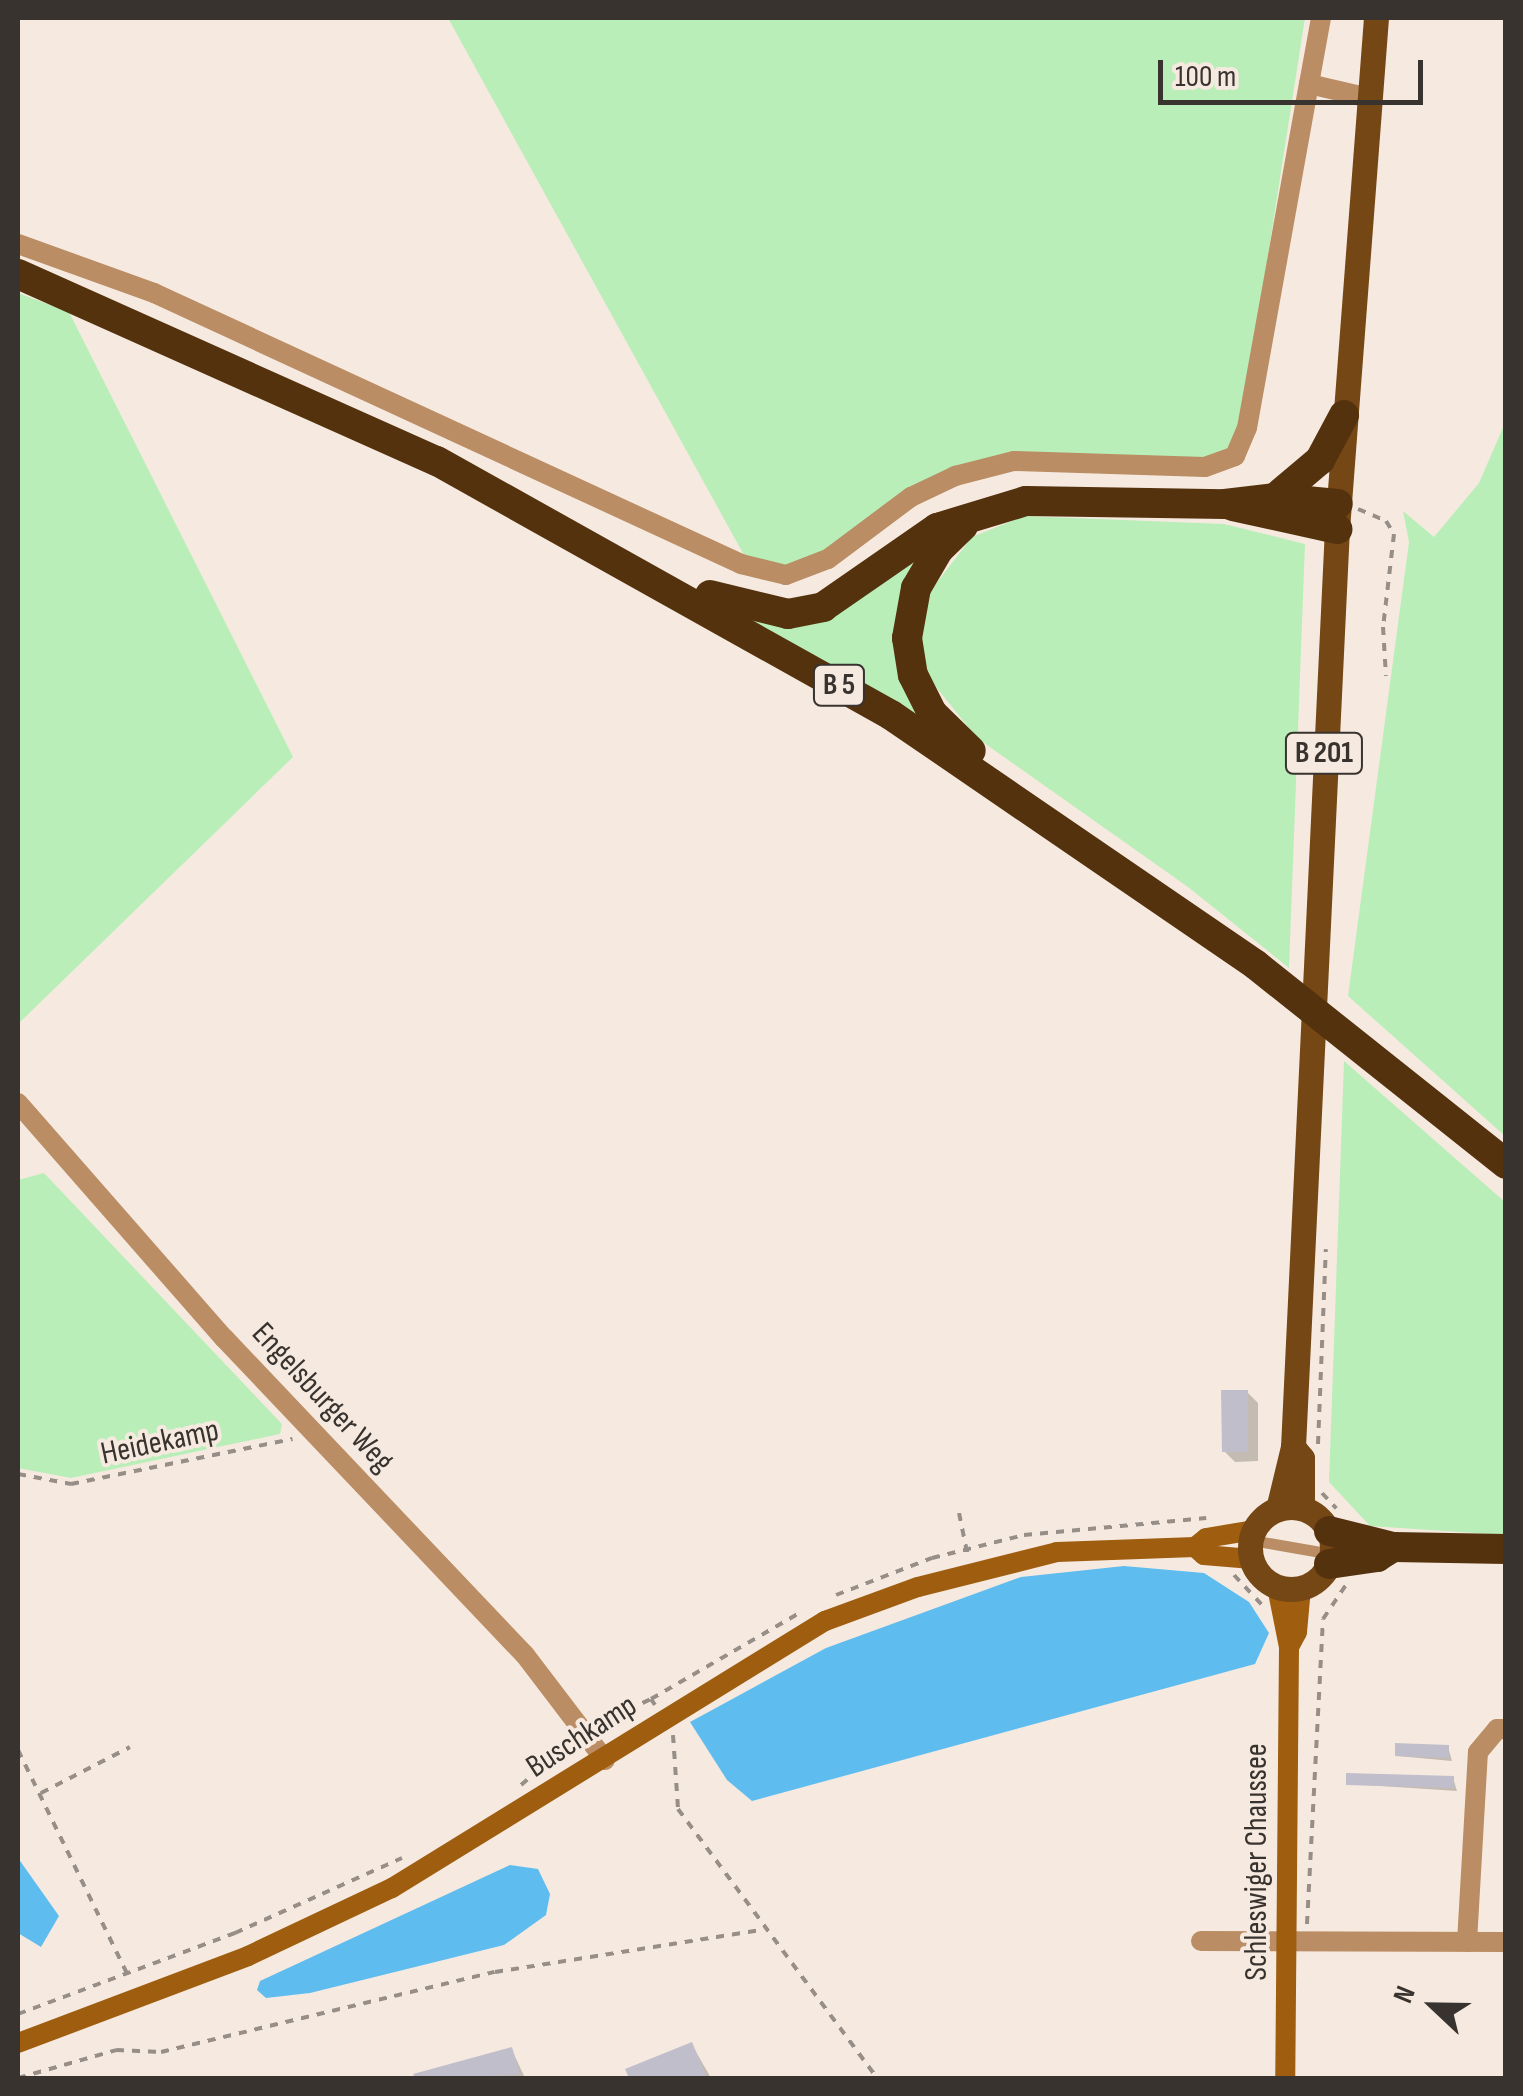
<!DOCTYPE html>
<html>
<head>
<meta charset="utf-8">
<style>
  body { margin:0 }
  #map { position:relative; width:1523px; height:2096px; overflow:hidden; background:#f6eae0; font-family:"Sofia Sans Condensed",sans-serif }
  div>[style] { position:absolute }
  .green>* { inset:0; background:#b9eeb9 }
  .water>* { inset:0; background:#5fbcef }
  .shadow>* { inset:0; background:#0003 }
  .building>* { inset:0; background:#c1becb }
  .path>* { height:4px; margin-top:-2px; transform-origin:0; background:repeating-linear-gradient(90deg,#968e87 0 8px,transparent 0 16px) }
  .lane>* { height:11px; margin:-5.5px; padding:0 5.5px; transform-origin:5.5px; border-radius:5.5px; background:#bb8d64 }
  .street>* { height:20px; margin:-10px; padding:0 10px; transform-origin:10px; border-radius:10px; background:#bb8d64 }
  .secondary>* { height:20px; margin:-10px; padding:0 10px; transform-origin:10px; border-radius:10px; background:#9f5d0f }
  .primary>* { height:25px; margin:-12.5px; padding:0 12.5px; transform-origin:12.5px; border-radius:12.5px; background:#754715 }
  .primary>.ring { margin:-12.5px; padding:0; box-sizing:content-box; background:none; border:25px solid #754715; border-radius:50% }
  .highway>* { height:30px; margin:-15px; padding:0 15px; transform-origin:15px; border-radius:15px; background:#55320e }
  span { translate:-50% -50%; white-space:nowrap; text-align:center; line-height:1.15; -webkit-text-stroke:8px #f6eae0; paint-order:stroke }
  .shield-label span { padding:2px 8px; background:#f6eae0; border:2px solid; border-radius:8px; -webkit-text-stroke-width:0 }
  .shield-label { font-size:30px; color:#38332f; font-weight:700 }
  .street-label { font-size:32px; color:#38332f }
  .frame { position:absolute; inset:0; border:20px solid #38332f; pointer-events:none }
  .north { position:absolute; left:1383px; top:1956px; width:100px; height:100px; -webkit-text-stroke:8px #f6eae0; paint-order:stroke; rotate:292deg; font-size:28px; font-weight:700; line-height:40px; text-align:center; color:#38332f }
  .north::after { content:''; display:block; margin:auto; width:35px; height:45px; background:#38332f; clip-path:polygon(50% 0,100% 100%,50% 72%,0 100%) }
  .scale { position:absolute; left:1158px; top:60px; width:265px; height:45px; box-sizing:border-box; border:5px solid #38332f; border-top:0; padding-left:12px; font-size:30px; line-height:35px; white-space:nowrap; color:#38332f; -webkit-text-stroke:8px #f6eae0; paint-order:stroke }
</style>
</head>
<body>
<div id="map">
  <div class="green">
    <div style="clip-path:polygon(448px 18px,1305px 18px,1241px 428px,1229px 451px,1205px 458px,1012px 454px,824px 553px,785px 567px,745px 557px)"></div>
    <div style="clip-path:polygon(18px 293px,69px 312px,293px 757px,18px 1024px)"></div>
    <div style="clip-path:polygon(1505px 423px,1505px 1136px,1348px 996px,1409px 542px,1403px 511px,1434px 537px,1479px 483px)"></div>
    <div style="clip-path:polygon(1024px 516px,1224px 524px,1305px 544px,1289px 968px,1188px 887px,977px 738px,928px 677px,921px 638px,928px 594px,972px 537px)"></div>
    <div style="clip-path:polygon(939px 537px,903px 594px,939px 735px,747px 619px,800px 620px)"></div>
    <div style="clip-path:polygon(1344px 1061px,1505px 1202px,1505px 1535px,1370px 1526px,1329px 1482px)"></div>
    <div style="clip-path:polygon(44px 1173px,282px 1424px,280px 1434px,71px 1478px,18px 1468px,18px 1180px)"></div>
  </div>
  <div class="water">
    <div style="clip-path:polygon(1124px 1566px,1204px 1573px,1249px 1602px,1269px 1633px,1255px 1664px,752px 1801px,727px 1780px,690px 1722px,826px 1648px,1021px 1577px)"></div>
    <div style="clip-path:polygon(18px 1858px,59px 1916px,41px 1947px,18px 1933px)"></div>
    <div style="clip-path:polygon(510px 1865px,538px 1869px,550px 1894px,546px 1915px,504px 1945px,310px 1993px,266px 1998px,257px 1990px,260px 1981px)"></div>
  </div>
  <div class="shadow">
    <div style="clip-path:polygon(1247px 1392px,1258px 1403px,1258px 1461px,1235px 1462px,1224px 1451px)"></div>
    <div style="clip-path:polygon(1448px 1747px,1452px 1761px,1397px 1756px)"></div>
    <div style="clip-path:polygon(1453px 1778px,1457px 1791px,1349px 1784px)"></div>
    <div style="clip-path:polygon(692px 2045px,711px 2078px,632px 2078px,628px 2070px)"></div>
    <div style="clip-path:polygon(512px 2050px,525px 2078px,417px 2078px,416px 2076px)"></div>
  </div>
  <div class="building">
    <div style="clip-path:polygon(1221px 1390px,1248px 1390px,1248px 1452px,1222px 1452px)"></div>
    <div style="clip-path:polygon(1395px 1743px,1449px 1745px,1449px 1758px,1395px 1756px)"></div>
    <div style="clip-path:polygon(1346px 1773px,1454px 1776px,1454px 1788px,1346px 1785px)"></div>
    <div style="clip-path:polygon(692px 2042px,707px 2078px,629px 2078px,625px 2069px)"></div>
    <div style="clip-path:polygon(512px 2047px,520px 2075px,415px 2078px,413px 2074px)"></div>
  </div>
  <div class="path">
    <div style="left:1358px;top:509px;width:30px;rotate:23deg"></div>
    <div style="left:1386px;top:521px;width:15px;rotate:58deg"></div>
    <div style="left:1394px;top:534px;width:94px;rotate:96.7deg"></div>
    <div style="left:1383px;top:627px;width:49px;rotate:86.5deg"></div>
    <div style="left:1318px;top:1444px;width:195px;rotate:-87.7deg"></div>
    <div style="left:18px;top:1474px;width:54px;rotate:10.7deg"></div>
    <div style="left:71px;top:1484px;width:226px;rotate:-11.5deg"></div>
    <div style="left:1322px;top:1493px;width:21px;rotate:47deg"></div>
    <div style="left:959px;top:1513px;width:45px;rotate:78.4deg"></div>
    <div style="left:1234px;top:1575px;width:41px;rotate:47deg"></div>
    <div style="left:836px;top:1595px;width:103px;rotate:-21.1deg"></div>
    <div style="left:932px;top:1558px;width:95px;rotate:-14deg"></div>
    <div style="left:1024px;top:1535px;width:183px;rotate:-5.3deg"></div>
    <div style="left:651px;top:1699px;width:173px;rotate:-30.1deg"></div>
    <div style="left:599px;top:1723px;width:57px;rotate:-24.8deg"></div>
    <div style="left:651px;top:1699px;width:7px;rotate:56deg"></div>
    <div style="left:673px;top:1735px;width:74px;rotate:86.1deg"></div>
    <div style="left:678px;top:1809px;width:335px;rotate:53.5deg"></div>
    <div style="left:18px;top:1750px;width:248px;rotate:64deg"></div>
    <div style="left:521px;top:1785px;width:65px;rotate:-40.6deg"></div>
    <div style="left:41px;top:1793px;width:100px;rotate:-27.3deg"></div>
    <div style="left:1307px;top:1924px;width:305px;rotate:-87deg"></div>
    <div style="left:1323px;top:1619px;width:45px;rotate:-56deg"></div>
    <div style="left:18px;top:2014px;width:232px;rotate:-20.5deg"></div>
    <div style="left:235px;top:1933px;width:183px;rotate:-24.2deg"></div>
    <div style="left:18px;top:2078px;width:102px;rotate:-15.9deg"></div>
    <div style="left:116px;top:2050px;width:45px;rotate:2.5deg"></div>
    <div style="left:161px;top:2052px;width:343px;rotate:-13.5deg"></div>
    <div style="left:495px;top:1972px;width:269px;rotate:-9deg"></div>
  </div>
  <div class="lane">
    <div style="left:1251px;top:1540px;width:82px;rotate:9.8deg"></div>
  </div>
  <div class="street">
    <div style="left:1309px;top:84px;width:67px;rotate:-79.7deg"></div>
    <div style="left:18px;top:244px;width:145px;rotate:19.8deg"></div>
    <div style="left:154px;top:293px;width:647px;rotate:24.78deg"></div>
    <div style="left:741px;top:564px;width:46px;rotate:13.7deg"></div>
    <div style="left:786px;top:575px;width:45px;rotate:-20.9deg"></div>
    <div style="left:828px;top:559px;width:104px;rotate:-36.8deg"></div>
    <div style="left:911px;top:497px;width:49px;rotate:-25.5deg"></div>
    <div style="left:955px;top:476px;width:61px;rotate:-14.3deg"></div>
    <div style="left:1014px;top:461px;width:191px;rotate:1.8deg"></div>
    <div style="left:1205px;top:467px;width:32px;rotate:-20deg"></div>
    <div style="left:1235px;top:456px;width:30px;rotate:-67deg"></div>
    <div style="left:1247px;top:428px;width:350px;rotate:-79.8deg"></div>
    <div style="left:1309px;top:84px;width:62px;rotate:13.1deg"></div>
    <div style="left:18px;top:1103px;width:313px;rotate:48.8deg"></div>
    <div style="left:224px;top:1338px;width:437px;rotate:46.5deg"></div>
    <div style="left:525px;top:1655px;width:132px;rotate:52.7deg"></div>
    <div style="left:1201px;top:1941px;width:305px;rotate:0.2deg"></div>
    <div style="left:1467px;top:1942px;width:190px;rotate:-86.7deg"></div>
    <div style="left:1478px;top:1752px;width:30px;rotate:-50deg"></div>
    <div style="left:1497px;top:1729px;width:9px"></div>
  </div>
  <div class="secondary">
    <div style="left:1195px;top:1547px;width:14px;rotate:-39deg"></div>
    <div style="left:1206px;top:1538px;width:50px;rotate:-9.3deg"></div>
    <div style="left:1277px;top:1587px;width:61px;rotate:78.7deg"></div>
    <div style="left:1289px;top:1647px;width:431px;rotate:90.5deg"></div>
    <div style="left:1289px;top:1647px;width:17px;rotate:-62deg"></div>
    <div style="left:1297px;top:1632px;width:44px;rotate:-84.8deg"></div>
    <div style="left:18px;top:2043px;width:246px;rotate:-20.7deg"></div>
    <div style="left:248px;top:1956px;width:159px;rotate:-25.3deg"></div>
    <div style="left:392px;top:1888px;width:509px;rotate:-31.66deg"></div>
    <div style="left:825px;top:1621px;width:99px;rotate:-20.1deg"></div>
    <div style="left:918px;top:1587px;width:143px;rotate:-14.1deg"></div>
    <div style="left:1057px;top:1552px;width:138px;rotate:-2.1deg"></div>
    <div style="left:1195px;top:1547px;width:12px;rotate:42deg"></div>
    <div style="left:1204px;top:1555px;width:48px;rotate:4.8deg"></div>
  </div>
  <div class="primary">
    <div style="left:1293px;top:1447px;width:14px;rotate:51deg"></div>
    <div style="left:1302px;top:1458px;width:50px;rotate:90deg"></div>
    <div class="ring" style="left:1250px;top:1507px;width:57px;height:57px"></div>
    <div style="left:1278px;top:1509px;width:64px;rotate:-76.4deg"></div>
    <div style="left:1293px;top:1447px;width:919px;rotate:-87.26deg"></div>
    <div style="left:1337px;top:529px;width:512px;rotate:-85.64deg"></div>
  </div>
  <div class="highway">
    <div style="left:18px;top:274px;width:459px;rotate:24.1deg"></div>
    <div style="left:437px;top:461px;width:520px;rotate:29.23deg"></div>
    <div style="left:891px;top:715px;width:442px;rotate:34.4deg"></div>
    <div style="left:1256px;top:965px;width:320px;rotate:38.5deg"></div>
    <div style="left:1275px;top:498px;width:59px;rotate:-40.2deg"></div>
    <div style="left:1320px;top:460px;width:51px;rotate:-61.9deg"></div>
    <div style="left:1233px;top:506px;width:107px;rotate:12.5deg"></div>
    <div style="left:963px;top:526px;width:33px;rotate:136deg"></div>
    <div style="left:939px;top:549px;width:45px;rotate:120.5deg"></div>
    <div style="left:916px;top:588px;width:51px;rotate:100.2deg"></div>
    <div style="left:907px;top:638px;width:37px;rotate:81deg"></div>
    <div style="left:913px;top:675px;width:42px;rotate:63.4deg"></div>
    <div style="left:932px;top:713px;width:54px;rotate:44.3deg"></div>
    <div style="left:710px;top:595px;width:80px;rotate:13.7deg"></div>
    <div style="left:788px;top:614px;width:36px;rotate:-11deg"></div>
    <div style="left:823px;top:607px;width:139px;rotate:-34.7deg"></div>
    <div style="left:937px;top:528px;width:93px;rotate:-16.9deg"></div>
    <div style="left:1026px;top:501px;width:199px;rotate:0.9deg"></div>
    <div style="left:1225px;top:504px;width:50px;rotate:-6.8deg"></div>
    <div style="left:1275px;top:498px;width:63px;rotate:5.4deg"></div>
    <div style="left:1329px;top:1531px;width:66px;rotate:14deg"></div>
    <div style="left:1393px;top:1547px;width:113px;rotate:1deg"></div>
    <div style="left:1329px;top:1564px;width:49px;rotate:-8.3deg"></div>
    <div style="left:1377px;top:1557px;width:19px;rotate:-32deg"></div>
  </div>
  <div class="shield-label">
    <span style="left:839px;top:685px">B 5</span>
    <span style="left:1324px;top:753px">B 201</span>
  </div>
  <div class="street-label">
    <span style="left:322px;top:1398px;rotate:47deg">Engelsburger Weg</span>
    <span style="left:160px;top:1443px;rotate:-12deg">Heidekamp</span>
    <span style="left:582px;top:1737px;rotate:-33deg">Buschkamp</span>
    <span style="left:1257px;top:1862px;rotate:-90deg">Schleswiger Chaussee</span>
  </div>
  <div class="frame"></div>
  <div class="north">N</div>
  <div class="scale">100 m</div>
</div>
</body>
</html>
